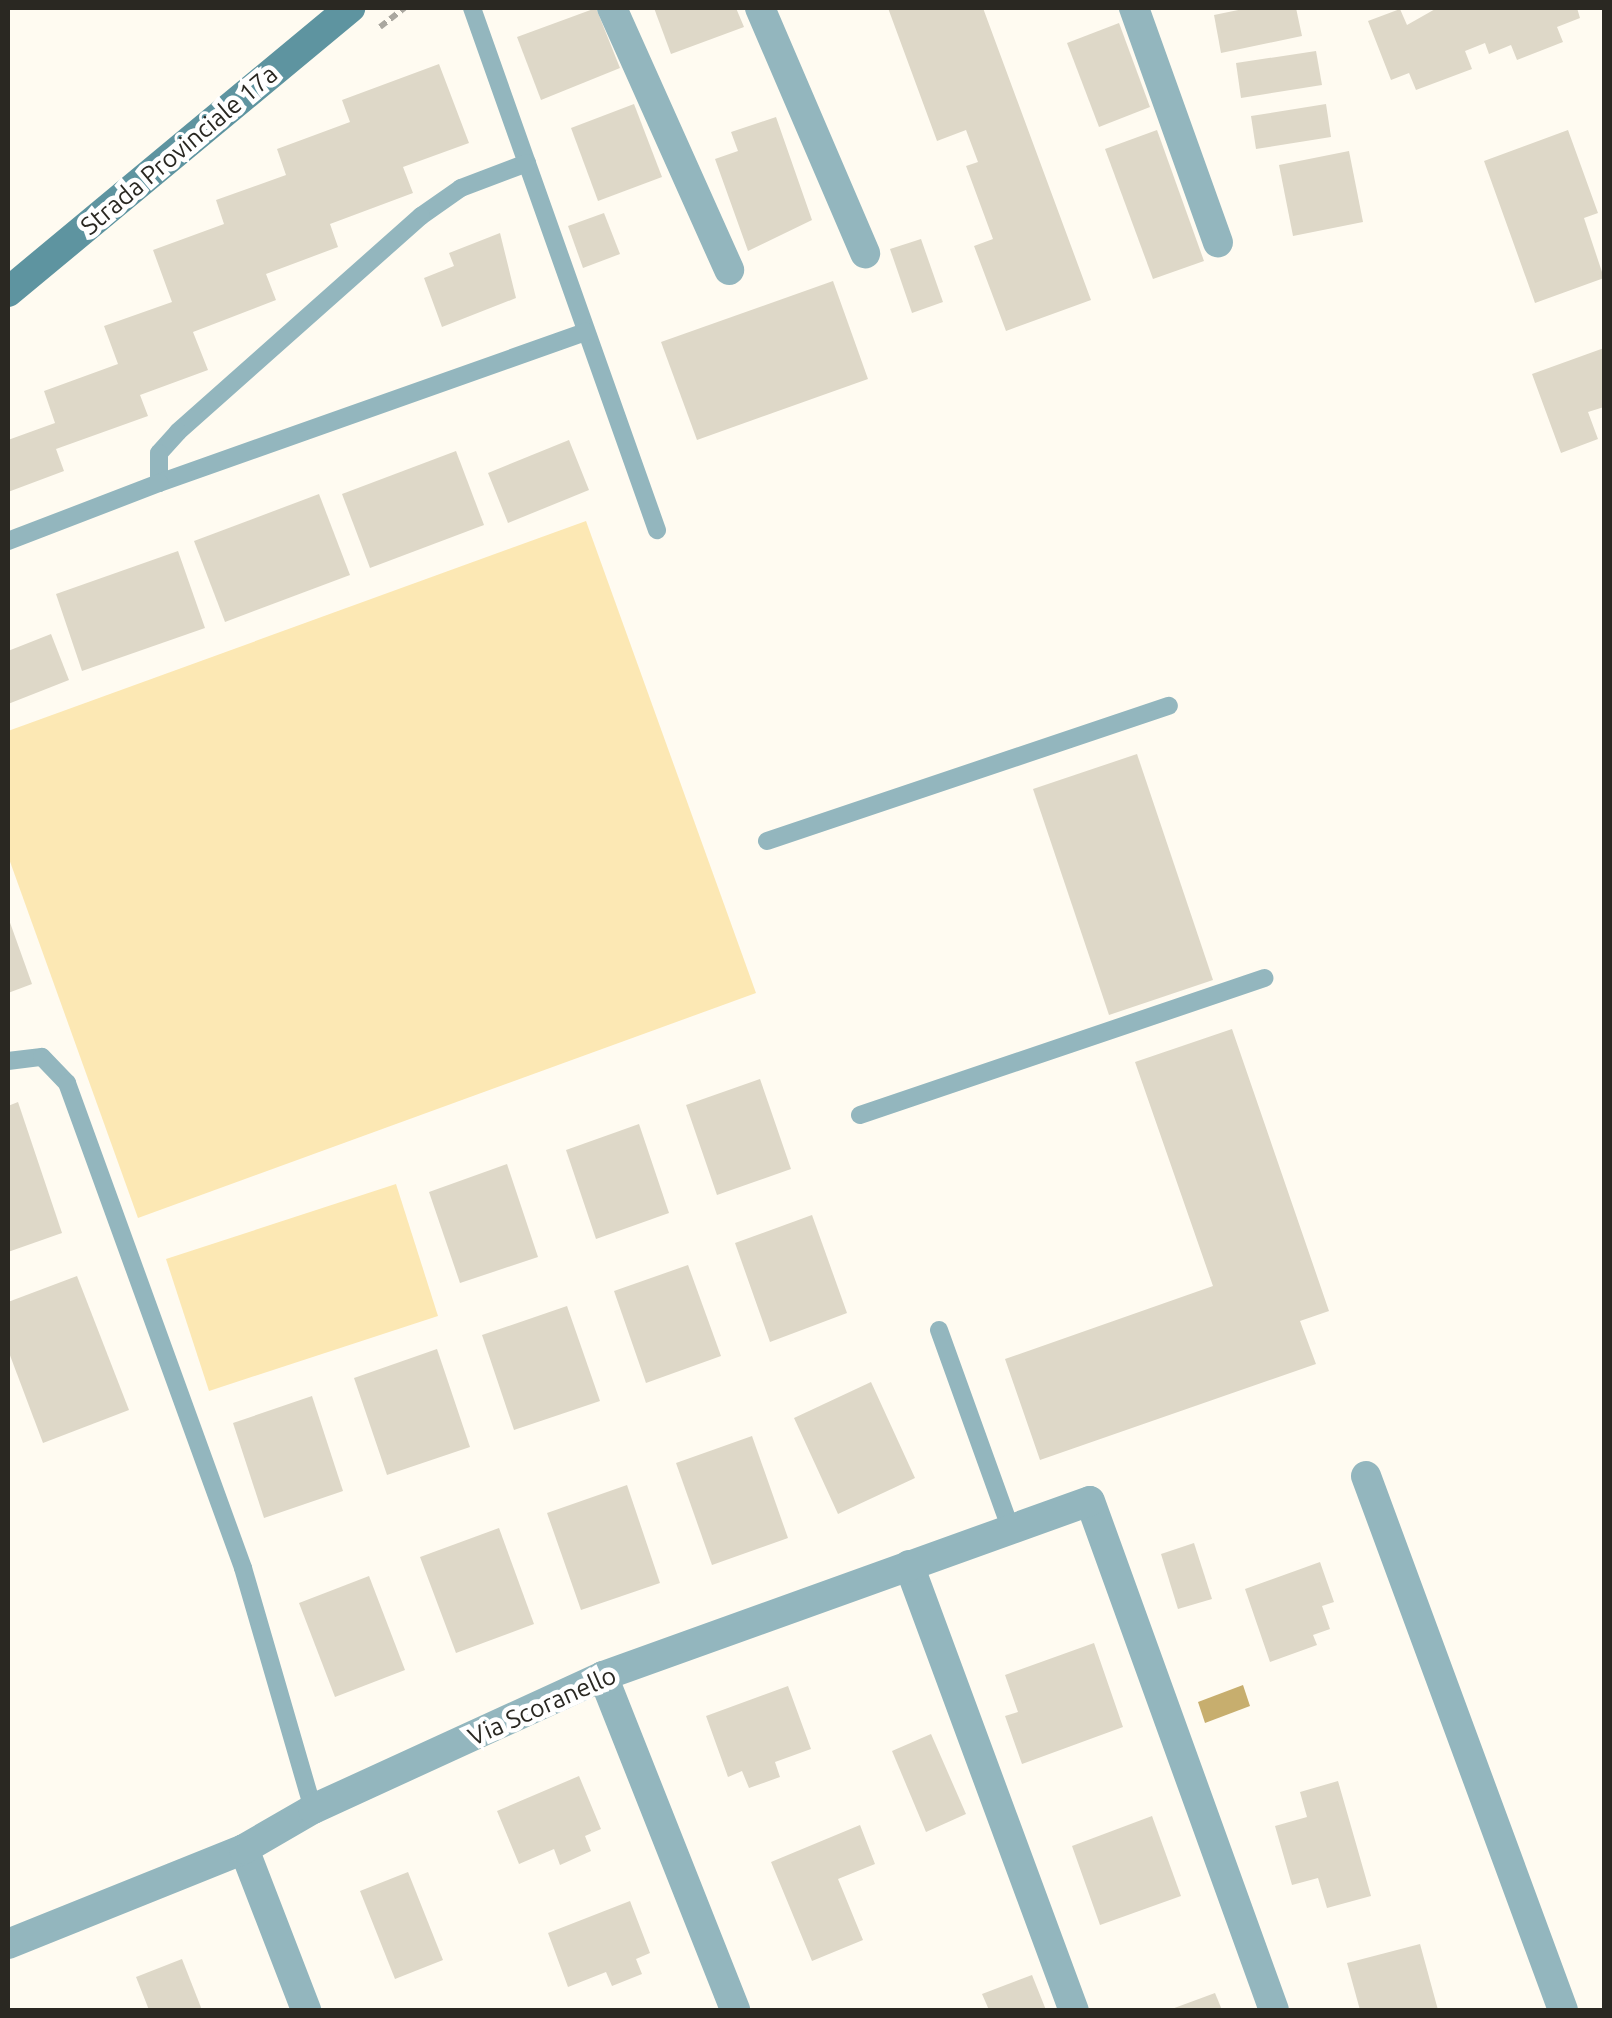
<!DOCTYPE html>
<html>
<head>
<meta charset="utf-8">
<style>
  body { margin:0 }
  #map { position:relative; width:1612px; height:2018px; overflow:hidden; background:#fffbf1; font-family:Ubuntu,sans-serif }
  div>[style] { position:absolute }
  .green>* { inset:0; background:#fce8b4 }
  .water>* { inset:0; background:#c7ae6e }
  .building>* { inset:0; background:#ded8c8 }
  .path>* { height:6px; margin-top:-3px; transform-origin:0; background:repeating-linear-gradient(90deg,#aaa79f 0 8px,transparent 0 13px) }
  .service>* { height:18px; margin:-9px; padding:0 9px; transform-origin:9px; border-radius:9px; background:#93b6be }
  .minor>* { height:30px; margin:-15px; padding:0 15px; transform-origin:15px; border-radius:15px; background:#93b6be }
  .tertiary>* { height:30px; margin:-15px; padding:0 15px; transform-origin:15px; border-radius:15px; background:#93b6be }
  .secondary>* { height:30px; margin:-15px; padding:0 15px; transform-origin:15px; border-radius:15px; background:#5e94a0 }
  span { translate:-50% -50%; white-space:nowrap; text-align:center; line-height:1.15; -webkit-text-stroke:9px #fff; paint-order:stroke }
  .street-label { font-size:25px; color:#2a2822 }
  .frame { position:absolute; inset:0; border:10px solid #2a2822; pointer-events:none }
</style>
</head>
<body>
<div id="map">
  <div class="green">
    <div style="clip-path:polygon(586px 521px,756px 993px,138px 1218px,8px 856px,8px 731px)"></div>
    <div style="clip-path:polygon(396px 1184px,438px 1316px,209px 1391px,166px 1259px)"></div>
  </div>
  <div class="water">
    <div style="clip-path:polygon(1243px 1685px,1250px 1706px,1205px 1723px,1198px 1702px)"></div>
  </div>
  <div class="building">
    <div style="clip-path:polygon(596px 8px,620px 68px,541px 100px,517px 37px)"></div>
    <div style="clip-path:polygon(654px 8px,736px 8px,744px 27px,671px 54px)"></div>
    <div style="clip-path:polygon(888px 8px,983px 8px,1091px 300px,1006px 331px,974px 246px,993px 239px,966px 166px,978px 162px,966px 130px,937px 141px)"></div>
    <div style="clip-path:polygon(1248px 8px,1296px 8px,1302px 36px,1221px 53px,1214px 15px)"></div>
    <div style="clip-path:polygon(1437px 8px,1577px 8px,1580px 18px,1557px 27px,1563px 42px,1517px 60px,1511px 45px,1489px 54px,1485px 43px,1465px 51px,1472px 69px,1416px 90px,1409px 73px,1391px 80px,1368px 21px,1400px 9px,1407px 25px)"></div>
    <div style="clip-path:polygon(1119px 23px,1150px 107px,1099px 127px,1067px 43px)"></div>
    <div style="clip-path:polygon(1316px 51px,1322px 85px,1241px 98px,1236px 63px)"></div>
    <div style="clip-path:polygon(439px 64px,469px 143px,403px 167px,413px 193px,330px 224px,338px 247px,266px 274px,276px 300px,193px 332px,208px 370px,140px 395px,148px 416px,56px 449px,64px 471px,8px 492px,8px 440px,55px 423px,44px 391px,118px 364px,104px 326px,172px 302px,153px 250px,224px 224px,216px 200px,286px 175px,277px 149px,350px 122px,342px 100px)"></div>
    <div style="clip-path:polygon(634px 104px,662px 177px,598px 201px,571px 128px)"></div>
    <div style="clip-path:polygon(1326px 104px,1331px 137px,1256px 149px,1251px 116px)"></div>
    <div style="clip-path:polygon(776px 117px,812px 220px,748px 251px,715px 159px,738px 151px,731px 132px)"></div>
    <div style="clip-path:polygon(1157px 130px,1204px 261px,1153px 279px,1105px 149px)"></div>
    <div style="clip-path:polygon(1568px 130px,1598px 213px,1584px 218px,1604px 278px,1535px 303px,1484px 161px)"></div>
    <div style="clip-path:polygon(1349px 151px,1363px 222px,1293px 236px,1279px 165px)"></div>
    <div style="clip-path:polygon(604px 213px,620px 254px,583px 268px,568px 226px)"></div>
    <div style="clip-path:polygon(500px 233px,516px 298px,442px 327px,424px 278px,454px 266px,449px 253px)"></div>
    <div style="clip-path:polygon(921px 239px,943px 302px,912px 313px,890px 249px)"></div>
    <div style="clip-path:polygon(833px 281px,868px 379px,697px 440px,661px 342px)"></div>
    <div style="clip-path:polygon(1604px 348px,1604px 407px,1588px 412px,1598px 439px,1561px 453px,1532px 374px)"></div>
    <div style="clip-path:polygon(569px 440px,589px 490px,508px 523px,488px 473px)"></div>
    <div style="clip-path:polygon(456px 451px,484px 525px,370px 568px,342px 494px)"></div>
    <div style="clip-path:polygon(319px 494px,350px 575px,225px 622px,194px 541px)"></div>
    <div style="clip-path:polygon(178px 551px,205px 628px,82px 671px,56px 594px)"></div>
    <div style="clip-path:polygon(51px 634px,69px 680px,8px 704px,8px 651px)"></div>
    <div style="clip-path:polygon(1137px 754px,1213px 980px,1109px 1015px,1033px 789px)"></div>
    <div style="clip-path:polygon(8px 917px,32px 984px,8px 993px)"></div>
    <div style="clip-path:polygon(1232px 1029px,1329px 1311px,1300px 1321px,1316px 1364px,1040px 1460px,1005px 1359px,1213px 1286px,1135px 1062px)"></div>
    <div style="clip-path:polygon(760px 1079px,791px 1169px,717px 1195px,686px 1105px)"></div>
    <div style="clip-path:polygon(18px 1102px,62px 1233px,8px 1252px,8px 1106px)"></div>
    <div style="clip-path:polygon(639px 1124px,669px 1213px,596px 1239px,566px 1150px)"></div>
    <div style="clip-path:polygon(507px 1164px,538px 1257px,460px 1283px,429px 1192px)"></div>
    <div style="clip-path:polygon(812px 1215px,847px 1313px,770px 1342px,735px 1243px)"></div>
    <div style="clip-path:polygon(688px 1265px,721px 1356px,646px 1383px,614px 1291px)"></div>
    <div style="clip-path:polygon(77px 1276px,129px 1410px,43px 1443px,8px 1350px,8px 1302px)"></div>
    <div style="clip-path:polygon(567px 1306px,600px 1401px,514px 1430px,482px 1335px)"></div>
    <div style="clip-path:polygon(437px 1349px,470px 1447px,387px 1475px,354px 1378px)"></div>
    <div style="clip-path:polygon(871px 1382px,915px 1478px,838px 1514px,794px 1418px)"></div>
    <div style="clip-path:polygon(312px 1396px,343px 1491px,264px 1518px,233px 1423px)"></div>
    <div style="clip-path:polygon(752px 1436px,788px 1538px,712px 1565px,676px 1463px)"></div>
    <div style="clip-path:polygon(627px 1485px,660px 1583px,581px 1610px,547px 1513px)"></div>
    <div style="clip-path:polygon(499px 1528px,534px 1624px,456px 1653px,420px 1557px)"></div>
    <div style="clip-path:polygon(1194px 1543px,1212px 1599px,1178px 1609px,1161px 1554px)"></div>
    <div style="clip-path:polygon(1320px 1562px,1334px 1602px,1322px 1606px,1330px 1629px,1313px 1635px,1317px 1645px,1270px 1662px,1245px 1589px)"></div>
    <div style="clip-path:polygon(369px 1576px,405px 1670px,335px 1697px,299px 1603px)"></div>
    <div style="clip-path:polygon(1094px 1643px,1123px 1727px,1022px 1764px,1005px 1716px,1018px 1712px,1005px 1675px)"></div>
    <div style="clip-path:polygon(788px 1686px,811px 1749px,775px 1762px,780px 1777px,749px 1788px,742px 1771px,728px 1777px,706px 1716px)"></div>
    <div style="clip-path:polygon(931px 1734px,966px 1814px,926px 1832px,892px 1751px)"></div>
    <div style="clip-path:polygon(579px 1776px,601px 1829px,585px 1836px,591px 1851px,560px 1865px,554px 1849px,519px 1864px,497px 1811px)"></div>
    <div style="clip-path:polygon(1338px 1781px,1371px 1896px,1327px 1908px,1318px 1878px,1292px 1885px,1275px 1826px,1307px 1817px,1300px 1792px)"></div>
    <div style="clip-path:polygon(1152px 1816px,1181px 1896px,1100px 1925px,1072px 1846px)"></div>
    <div style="clip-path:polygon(860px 1825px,875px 1864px,838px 1879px,863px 1940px,812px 1961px,771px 1862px)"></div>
    <div style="clip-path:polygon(408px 1872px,443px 1960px,395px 1979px,360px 1891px)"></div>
    <div style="clip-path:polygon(630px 1901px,650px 1953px,636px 1959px,642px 1974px,612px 1986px,606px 1972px,568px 1987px,548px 1933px)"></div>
    <div style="clip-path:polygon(1420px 1944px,1438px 2010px,1360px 2010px,1347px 1963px)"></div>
    <div style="clip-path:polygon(182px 1959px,202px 2010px,149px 2010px,136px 1977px)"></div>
    <div style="clip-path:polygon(1032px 1975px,1046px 2010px,989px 2010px,982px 1994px)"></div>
    <div style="clip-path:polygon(1215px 1993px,1222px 2010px,1169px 2010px)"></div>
  </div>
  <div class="path">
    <div style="left:380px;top:27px;width:31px;rotate:-38deg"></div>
  </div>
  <div class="service">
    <div style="left:472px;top:8px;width:554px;rotate:70.49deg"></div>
    <div style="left:527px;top:163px;width:71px;rotate:159.3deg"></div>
    <div style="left:461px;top:188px;width:49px;rotate:145deg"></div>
    <div style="left:421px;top:216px;width:325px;rotate:138.4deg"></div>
    <div style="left:178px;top:432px;width:28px;rotate:132deg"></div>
    <div style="left:159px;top:453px;width:30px;rotate:90deg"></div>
    <div style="left:159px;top:483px;width:453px;rotate:-19.5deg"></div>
    <div style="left:8px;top:541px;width:162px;rotate:-21deg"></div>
    <div style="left:767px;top:841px;width:424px;rotate:-18.6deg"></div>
    <div style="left:8px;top:1061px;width:34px;rotate:-7deg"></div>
    <div style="left:42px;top:1057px;width:36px;rotate:46deg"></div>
    <div style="left:67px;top:1083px;width:516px;rotate:70.05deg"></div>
    <div style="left:243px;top:1568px;width:251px;rotate:73.8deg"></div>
    <div style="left:860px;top:1115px;width:427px;rotate:-18.7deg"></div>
    <div style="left:939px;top:1330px;width:213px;rotate:70.2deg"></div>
  </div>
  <div class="minor">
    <div style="left:612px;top:8px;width:287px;rotate:65.9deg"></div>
    <div style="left:760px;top:8px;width:267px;rotate:66.8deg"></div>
    <div style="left:1134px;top:8px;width:249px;rotate:70.3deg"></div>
    <div style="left:1090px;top:1501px;width:541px;rotate:70.13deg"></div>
    <div style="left:909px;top:1565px;width:475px;rotate:69.7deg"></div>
    <div style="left:603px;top:1676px;width:359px;rotate:68.4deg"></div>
    <div style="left:244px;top:1849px;width:173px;rotate:68.9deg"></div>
  </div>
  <div class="tertiary">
    <div style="left:1366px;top:1476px;width:569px;rotate:69.75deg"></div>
    <div style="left:8px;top:1944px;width:254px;rotate:-21.9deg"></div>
    <div style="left:244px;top:1849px;width:80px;rotate:-30.1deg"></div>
    <div style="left:313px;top:1809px;width:319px;rotate:-24.6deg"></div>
    <div style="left:603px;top:1676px;width:517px;rotate:-19.77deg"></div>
  </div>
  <div class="secondary">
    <div style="left:8px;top:292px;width:445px;rotate:-39.7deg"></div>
  </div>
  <div class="street-label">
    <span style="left:179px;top:150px;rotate:-40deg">Strada Provinciale 17a</span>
    <span style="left:542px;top:1706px;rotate:-24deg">Via Scoranello</span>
  </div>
  <div class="frame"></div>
</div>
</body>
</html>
